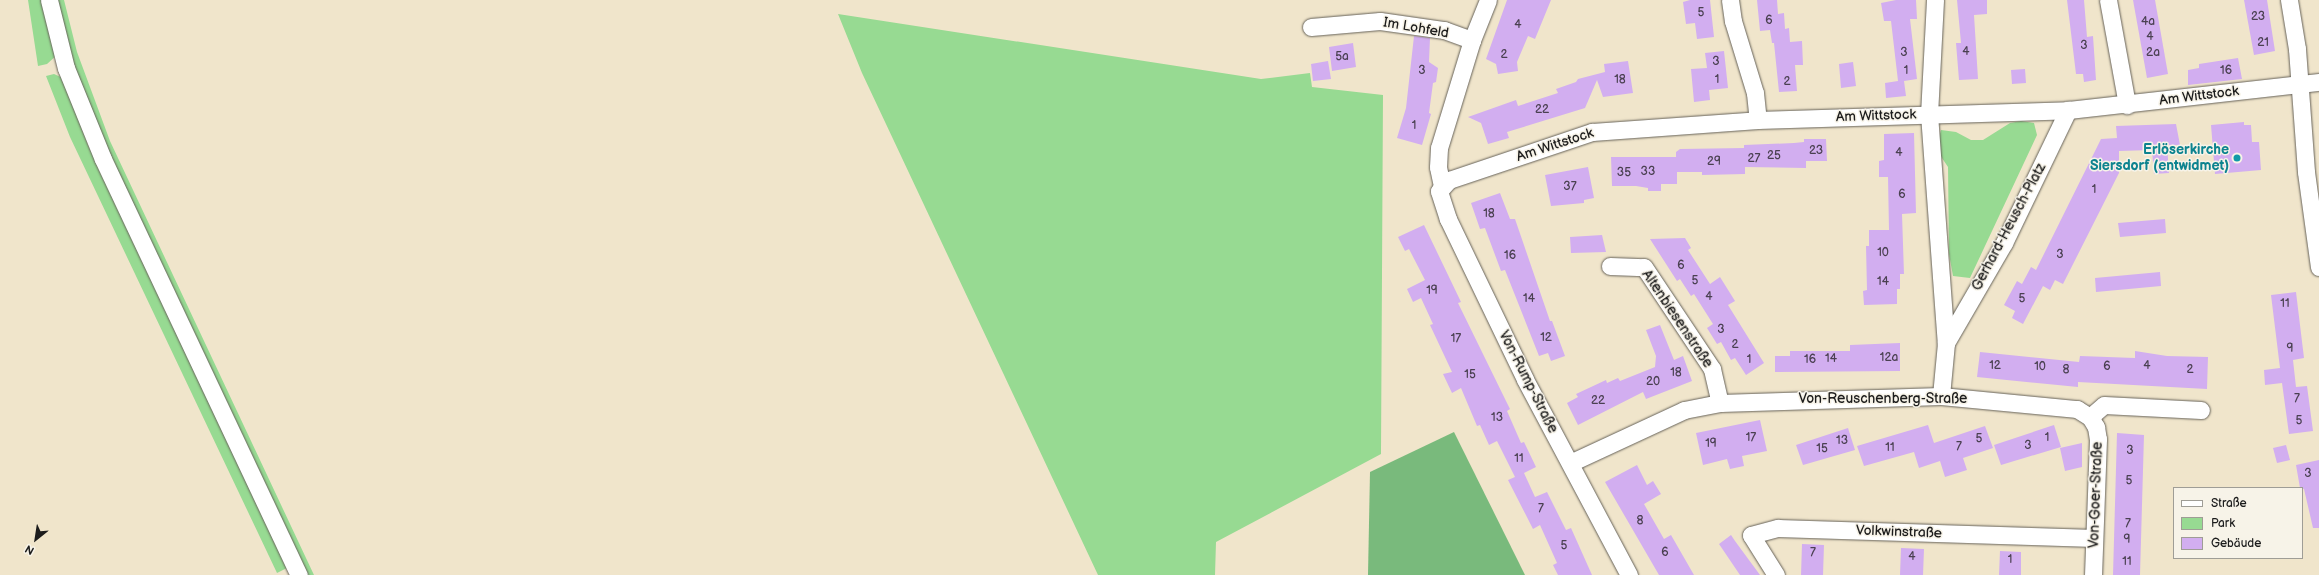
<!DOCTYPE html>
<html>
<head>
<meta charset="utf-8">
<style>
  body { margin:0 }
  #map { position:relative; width:2319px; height:575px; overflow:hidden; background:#f0e5cb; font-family:"Balsamiq Sans",sans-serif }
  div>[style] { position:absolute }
  .green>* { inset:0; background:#97da92 }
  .forest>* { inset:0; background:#79ba7c }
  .building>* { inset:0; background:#d2aef0 }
  .roads { filter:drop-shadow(0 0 1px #666259) drop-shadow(0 0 1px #666259) }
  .minor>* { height:17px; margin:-8.5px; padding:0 8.5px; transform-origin:8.5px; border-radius:8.5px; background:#fff }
  .dots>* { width:11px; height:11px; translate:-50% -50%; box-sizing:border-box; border:2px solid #f7f3e8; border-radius:50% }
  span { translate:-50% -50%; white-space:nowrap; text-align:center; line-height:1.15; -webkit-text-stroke:3px #f7f3e8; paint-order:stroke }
  .number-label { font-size:12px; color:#4a4051 }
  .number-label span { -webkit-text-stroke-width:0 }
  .street-label { font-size:14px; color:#1c1c1c }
  .culture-label { font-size:14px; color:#0d838f; font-weight:700 }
  .right { translate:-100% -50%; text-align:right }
  .legend { position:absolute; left:2173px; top:487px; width:130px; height:72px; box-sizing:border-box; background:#f7f3e8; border:1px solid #9f9d96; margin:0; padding:5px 7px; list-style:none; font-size:12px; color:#1c1c1c }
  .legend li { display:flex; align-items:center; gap:8px; height:20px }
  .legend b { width:20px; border:1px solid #9f9d96 }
  .north { position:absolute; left:16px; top:519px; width:40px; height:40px; -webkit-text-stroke:3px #f7f3e8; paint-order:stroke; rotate:210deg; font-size:11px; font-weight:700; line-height:16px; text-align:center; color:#1c1c1c }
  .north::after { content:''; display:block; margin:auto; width:14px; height:18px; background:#1c1c1c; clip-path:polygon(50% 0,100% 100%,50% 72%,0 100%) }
</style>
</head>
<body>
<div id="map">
  <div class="green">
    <div style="clip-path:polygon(28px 0,43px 0,57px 55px,47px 64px,38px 66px)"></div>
    <div style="clip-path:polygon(56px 0,64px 0,77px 52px,110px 141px,314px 575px,306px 575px,102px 145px,76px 79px)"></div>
    <div style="clip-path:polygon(838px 14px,1261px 79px,1310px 73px,1312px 87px,1383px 95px,1381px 454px,1216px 542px,1215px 575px,1098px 575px,862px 73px)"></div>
    <div style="clip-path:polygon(54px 74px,63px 78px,88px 145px,124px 217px,287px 568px,277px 573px,70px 137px,46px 76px)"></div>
    <div style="clip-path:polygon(2021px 121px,2034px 123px,2037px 135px,1970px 278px,1953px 276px,1949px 254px,1948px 167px,1936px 149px,1941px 130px,1956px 132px,1971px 140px,1983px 140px,2010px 123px)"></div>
  </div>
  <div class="forest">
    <div style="clip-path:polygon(1454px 432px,1525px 575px,1368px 575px,1370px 472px)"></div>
  </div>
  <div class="building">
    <div style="clip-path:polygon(1507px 0,1551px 0,1535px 39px,1528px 36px,1517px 62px,1518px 71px,1498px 74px,1496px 64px,1486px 59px)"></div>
    <div style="clip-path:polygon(1690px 0,1710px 0,1714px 37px,1697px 39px,1695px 23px,1686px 24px,1683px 2px)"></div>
    <div style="clip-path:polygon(1757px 0,1777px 0,1778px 14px,1784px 13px,1785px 29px,1789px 28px,1790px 42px,1802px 41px,1803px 65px,1795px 65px,1797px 91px,1779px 92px,1774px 43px,1772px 43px,1770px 30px,1760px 31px)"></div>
    <div style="clip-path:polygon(1896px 0,1916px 0,1917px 19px,1910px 19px,1917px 79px,1904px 81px,1906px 96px,1886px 98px,1885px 83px,1898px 81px,1891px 21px,1884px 21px,1881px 3px)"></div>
    <div style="clip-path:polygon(1957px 0,1987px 0,1987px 14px,1974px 15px,1978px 79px,1959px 80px,1956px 43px,1961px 43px)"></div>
    <div style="clip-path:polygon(2067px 0,2084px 0,2087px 37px,2093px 36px,2096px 80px,2084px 82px,2083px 74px,2076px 74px)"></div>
    <div style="clip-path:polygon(2133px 0,2155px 0,2168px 74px,2147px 78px)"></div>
    <div style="clip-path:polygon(2244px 0,2267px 0,2275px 51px,2254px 55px)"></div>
    <div style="clip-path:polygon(1414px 36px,1430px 38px,1429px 62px,1438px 68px,1436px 82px,1433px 83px,1429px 113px,1431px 114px,1422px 145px,1397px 138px,1406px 108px)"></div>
    <div style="clip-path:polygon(1353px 43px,1356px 67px,1332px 71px,1329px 47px)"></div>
    <div style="clip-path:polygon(1724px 51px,1728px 88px,1709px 90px,1710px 100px,1694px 102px,1691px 69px,1707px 68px,1705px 53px)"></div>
    <div style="clip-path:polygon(2238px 58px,2242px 79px,2188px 85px,2188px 70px,2199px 68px,2199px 64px)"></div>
    <div style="clip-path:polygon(1328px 61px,1331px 79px,1313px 81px,1311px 64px)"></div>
    <div style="clip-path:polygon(1628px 61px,1633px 93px,1603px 97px,1597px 80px,1585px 108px,1507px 132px,1509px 138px,1488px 144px,1481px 123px,1468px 117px,1516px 100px,1518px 106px,1558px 93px,1556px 89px,1576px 82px,1578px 79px,1605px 72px,1604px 64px)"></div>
    <div style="clip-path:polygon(1853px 62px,1856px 86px,1841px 88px,1839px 64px)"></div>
    <div style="clip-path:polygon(2025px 69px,2026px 83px,2012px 84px,2011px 70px)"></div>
    <div style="clip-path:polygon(2244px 122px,2244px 125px,2251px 125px,2252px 142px,2259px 142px,2261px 170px,2215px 174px,2211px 125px)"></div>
    <div style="clip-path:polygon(2176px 124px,2180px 145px,2167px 145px,2169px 173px,2154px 174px,2152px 150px,2119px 151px,2119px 173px,2063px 284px,2055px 280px,2050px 290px,2043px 286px,2023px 324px,2012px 318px,2015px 311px,2004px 305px,2017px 281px,2022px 284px,2031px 267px,2036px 270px,2101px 139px,2117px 138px,2116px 126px)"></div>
    <div style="clip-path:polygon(1914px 133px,1916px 213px,1902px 214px,1904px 274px,1900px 274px,1900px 289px,1897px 289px,1897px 304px,1864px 305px,1863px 291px,1867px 290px,1866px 246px,1869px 246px,1869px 230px,1889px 230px,1888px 177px,1879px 177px,1879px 161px,1884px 160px,1884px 134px)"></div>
    <div style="clip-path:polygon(1804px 139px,1826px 139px,1827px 161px,1806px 161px,1806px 168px,1745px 167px,1745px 174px,1702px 175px,1702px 172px,1677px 172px,1677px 184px,1661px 184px,1661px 191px,1648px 191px,1648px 188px,1636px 186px,1612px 186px,1611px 157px,1676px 157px,1676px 152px,1680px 149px,1744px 148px,1744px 145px,1794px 143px,1804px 142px)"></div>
    <div style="clip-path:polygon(1588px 167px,1594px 198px,1584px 200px,1584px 203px,1551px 206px,1545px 175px)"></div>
    <div style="clip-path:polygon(1500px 193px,1510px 219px,1515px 219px,1550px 321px,1552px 321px,1565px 356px,1551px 361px,1548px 353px,1539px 356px,1505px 270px,1501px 271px,1485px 228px,1480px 229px,1471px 203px)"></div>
    <div style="clip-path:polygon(2165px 219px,2166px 233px,2120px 237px,2118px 223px)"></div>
    <div style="clip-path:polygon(1424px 225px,1461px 302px,1458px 303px,1506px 401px,1510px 409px,1507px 411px,1521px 443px,1524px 442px,1536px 467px,1524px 473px,1535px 497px,1547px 492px,1566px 530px,1571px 528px,1592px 575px,1558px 575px,1553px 565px,1557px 563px,1540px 525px,1533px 529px,1508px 480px,1515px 477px,1497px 441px,1489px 445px,1480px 425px,1477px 426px,1461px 388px,1452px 393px,1443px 374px,1452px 372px,1430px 325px,1433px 324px,1421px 298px,1413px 302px,1407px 289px,1425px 280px,1409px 249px,1405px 251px,1398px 237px)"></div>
    <div style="clip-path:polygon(1602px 235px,1606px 252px,1571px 253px,1570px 237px)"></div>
    <div style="clip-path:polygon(1685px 238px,1691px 248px,1688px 250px,1710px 284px,1720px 277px,1735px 301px,1728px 305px,1764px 363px,1746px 375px,1735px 358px,1731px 360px,1721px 342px,1717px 344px,1707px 328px,1713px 324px,1694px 294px,1691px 296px,1680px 279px,1677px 281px,1650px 239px)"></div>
    <div style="clip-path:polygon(2160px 272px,2161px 286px,2096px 292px,2095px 278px)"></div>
    <div style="clip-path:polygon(2296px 292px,2304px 358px,2293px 360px,2296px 387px,2307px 386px,2313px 431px,2289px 434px,2282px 383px,2265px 385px,2264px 370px,2280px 368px,2271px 295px)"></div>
    <div style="clip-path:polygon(1660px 325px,1674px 360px,1683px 356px,1692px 381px,1646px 399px,1643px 392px,1578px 425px,1567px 403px,1578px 397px,1576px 394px,1606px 380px,1607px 383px,1618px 378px,1620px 381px,1655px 367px,1656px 356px,1646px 330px)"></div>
    <div style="clip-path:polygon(1900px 343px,1900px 371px,1775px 372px,1775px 356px,1790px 356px,1790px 351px,1850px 351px,1850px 345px)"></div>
    <div style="clip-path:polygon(2135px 351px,2167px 356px,2208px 357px,2207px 389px,2078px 382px,2078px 387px,1977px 377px,1980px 352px,2079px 362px,2080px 356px,2135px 358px)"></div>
    <div style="clip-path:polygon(1760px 420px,1767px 451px,1742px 456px,1744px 466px,1730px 469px,1727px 459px,1703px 465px,1696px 433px)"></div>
    <div style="clip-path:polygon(1928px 425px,1934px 443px,1985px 426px,1993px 448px,1963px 458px,1967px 470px,1945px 477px,1940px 461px,1919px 468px,1914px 452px,1864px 466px,1857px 446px)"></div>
    <div style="clip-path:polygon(2054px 425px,2061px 447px,2001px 465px,1994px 445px)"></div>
    <div style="clip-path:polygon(1848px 428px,1855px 450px,1803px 465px,1796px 445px)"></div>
    <div style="clip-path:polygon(2117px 433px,2144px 435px,2140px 575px,2113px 575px)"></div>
    <div style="clip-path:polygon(2082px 443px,2082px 467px,2065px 471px,2060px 448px)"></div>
    <div style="clip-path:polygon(2286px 445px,2290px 460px,2277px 463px,2273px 448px)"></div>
    <div style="clip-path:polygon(2319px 460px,2319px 528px,2313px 528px,2304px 489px,2300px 488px,2296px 465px)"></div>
    <div style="clip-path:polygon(1637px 465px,1647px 485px,1653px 481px,1661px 494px,1644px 504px,1664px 539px,1671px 535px,1694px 575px,1659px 575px,1605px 482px)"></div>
    <div style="clip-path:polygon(1731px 535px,1735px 541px,1760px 575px,1740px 575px,1719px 544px)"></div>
    <div style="clip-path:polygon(1802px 544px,1824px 545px,1823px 575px,1801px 575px)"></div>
    <div style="clip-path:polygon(1901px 548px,1924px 549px,1923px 575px,1900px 575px)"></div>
    <div style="clip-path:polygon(2000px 551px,2021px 552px,2021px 575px,1999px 575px)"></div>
  </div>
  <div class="roads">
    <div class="minor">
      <div style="left:49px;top:0;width:70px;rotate:76deg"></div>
      <div style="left:66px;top:68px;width:98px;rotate:67.9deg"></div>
      <div style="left:103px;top:159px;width:460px;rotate:64.8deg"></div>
      <div style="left:1730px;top:0;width:21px;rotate:82deg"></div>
      <div style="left:1733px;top:21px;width:75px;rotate:73deg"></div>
      <div style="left:1755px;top:93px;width:27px;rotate:84deg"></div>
      <div style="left:1935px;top:0;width:114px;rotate:93deg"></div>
      <div style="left:1929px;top:114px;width:230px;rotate:85.8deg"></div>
      <div style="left:1946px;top:343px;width:53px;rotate:95.4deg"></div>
      <div style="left:2108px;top:0;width:107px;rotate:79.7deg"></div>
      <div style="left:2289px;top:0;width:50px;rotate:80.7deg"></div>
      <div style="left:2297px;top:49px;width:123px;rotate:85.8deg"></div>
      <div style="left:2306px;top:172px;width:96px;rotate:82.2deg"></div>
      <div style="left:1311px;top:27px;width:69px;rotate:-5deg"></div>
      <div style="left:1380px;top:21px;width:65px;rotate:8deg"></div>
      <div style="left:1444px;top:30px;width:30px;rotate:20deg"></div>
      <div style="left:1442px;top:186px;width:19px;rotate:-102deg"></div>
      <div style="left:1438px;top:167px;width:19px;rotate:-87deg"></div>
      <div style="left:1439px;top:148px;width:113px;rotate:-73deg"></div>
      <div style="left:1472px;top:40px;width:43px;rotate:-68.2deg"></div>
      <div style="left:1610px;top:266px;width:34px;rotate:2deg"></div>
      <div style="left:1644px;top:267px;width:123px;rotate:56.3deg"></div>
      <div style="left:1712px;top:369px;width:35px;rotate:77deg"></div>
      <div style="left:1946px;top:343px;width:116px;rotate:-59.9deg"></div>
      <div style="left:2004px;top:243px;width:148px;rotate:-64.3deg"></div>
      <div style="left:2090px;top:417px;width:12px;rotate:59deg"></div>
      <div style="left:2096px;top:427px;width:12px;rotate:81deg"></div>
      <div style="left:2098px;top:439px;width:136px;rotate:92.1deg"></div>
      <div style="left:1570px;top:463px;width:126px;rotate:-24.9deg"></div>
      <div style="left:1684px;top:410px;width:37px;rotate:-11deg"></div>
      <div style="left:1720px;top:403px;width:221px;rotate:-1.8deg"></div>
      <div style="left:1941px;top:396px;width:137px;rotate:5.5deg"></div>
      <div style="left:2077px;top:409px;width:15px;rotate:32deg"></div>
      <div style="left:2090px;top:417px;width:18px;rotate:-41deg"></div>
      <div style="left:2104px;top:405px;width:97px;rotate:3deg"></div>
      <div style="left:1629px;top:575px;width:222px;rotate:-118deg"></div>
      <div style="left:1525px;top:379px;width:178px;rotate:-115.7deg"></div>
      <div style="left:1448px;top:219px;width:29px;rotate:-108deg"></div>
      <div style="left:1439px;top:191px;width:15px;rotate:-48deg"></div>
      <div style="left:1449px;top:180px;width:151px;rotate:-18.6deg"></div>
      <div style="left:1592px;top:132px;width:166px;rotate:-4.1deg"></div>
      <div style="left:1758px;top:120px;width:310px;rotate:-1.8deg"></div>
      <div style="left:2068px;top:110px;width:253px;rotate:-6.4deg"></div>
      <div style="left:1776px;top:575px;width:47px;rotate:-122deg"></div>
      <div style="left:1751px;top:535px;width:28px;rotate:-15deg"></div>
      <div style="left:1778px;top:528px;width:316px;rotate:1.8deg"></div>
    </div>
  </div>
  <div class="dots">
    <div style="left:2237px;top:158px;background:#0f9aa8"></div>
  </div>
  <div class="number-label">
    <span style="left:1701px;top:13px">5</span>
    <span style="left:2258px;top:17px">23</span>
    <span style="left:1769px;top:21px">6</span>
    <span style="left:2148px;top:22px">4a</span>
    <span style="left:1518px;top:25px">4</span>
    <span style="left:2150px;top:37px">4</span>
    <span style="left:2263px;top:43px">21</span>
    <span style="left:2084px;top:46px">3</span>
    <span style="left:1966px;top:52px">4</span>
    <span style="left:1904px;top:53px">3</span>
    <span style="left:2153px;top:53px">2a</span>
    <span style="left:1504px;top:55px">2</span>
    <span style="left:1342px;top:57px">5a</span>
    <span style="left:1716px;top:62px">3</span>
    <span style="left:1422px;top:71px">3</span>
    <span style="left:1906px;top:71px">1</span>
    <span style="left:2226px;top:71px">16</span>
    <span style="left:1620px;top:80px">18</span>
    <span style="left:1717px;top:80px">1</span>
    <span style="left:1787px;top:82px">2</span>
    <span style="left:1542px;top:110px">22</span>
    <span style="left:1414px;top:126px">1</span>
    <span style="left:1816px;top:151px">23</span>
    <span style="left:1899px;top:153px">4</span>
    <span style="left:1774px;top:156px">25</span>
    <span style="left:1754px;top:159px">27</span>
    <span style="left:1714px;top:162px">29</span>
    <span style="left:1648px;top:172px">33</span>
    <span style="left:1624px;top:173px">35</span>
    <span style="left:1570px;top:187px">37</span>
    <span style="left:2094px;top:190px">1</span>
    <span style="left:1902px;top:195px">6</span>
    <span style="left:1489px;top:214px">18</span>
    <span style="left:1883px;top:253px">10</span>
    <span style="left:2060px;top:255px">3</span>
    <span style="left:1510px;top:256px">16</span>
    <span style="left:1681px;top:266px">6</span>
    <span style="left:1695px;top:281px">5</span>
    <span style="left:1883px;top:282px">14</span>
    <span style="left:1432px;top:291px">19</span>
    <span style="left:1709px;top:297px">4</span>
    <span style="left:1529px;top:299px">14</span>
    <span style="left:2022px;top:299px">5</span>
    <span style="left:2285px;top:304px">11</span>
    <span style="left:1721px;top:330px">3</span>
    <span style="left:1546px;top:338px">12</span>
    <span style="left:1456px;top:339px">17</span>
    <span style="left:1735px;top:345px">2</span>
    <span style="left:2290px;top:349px">9</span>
    <span style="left:1889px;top:358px">12a</span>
    <span style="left:1831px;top:359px">14</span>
    <span style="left:1749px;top:360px">1</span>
    <span style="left:1810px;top:360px">16</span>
    <span style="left:1995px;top:366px">12</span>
    <span style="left:2147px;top:366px">4</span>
    <span style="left:2040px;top:367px">10</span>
    <span style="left:2107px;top:367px">6</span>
    <span style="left:2066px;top:370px">8</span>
    <span style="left:2190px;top:370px">2</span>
    <span style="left:1676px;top:373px">18</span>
    <span style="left:1470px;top:375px">15</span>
    <span style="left:1653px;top:382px">20</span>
    <span style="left:2297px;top:399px">7</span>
    <span style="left:1598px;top:401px">22</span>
    <span style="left:1497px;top:418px">13</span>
    <span style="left:2299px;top:421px">5</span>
    <span style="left:1751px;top:438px">17</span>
    <span style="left:2047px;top:438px">1</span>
    <span style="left:1979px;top:439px">5</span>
    <span style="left:1842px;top:441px">13</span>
    <span style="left:1711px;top:444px">19</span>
    <span style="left:2028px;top:446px">3</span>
    <span style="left:1959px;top:447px">7</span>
    <span style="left:1890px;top:448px">11</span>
    <span style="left:1822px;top:449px">15</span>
    <span style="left:2130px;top:451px">3</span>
    <span style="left:1519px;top:459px">11</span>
    <span style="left:2308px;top:474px">3</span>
    <span style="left:2129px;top:481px">5</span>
    <span style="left:1541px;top:509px">7</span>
    <span style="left:1640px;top:521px">8</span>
    <span style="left:2128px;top:524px">7</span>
    <span style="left:2127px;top:540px">9</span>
    <span style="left:1564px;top:546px">5</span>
    <span style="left:1665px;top:553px">6</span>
    <span style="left:1813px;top:553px">7</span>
    <span style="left:1912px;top:557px">4</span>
    <span style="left:2010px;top:560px">1</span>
    <span style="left:2127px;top:562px">11</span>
  </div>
  <div class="street-label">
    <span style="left:1416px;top:28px;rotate:10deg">Im Lohfeld</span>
    <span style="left:2199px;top:96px;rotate:-7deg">Am Wittstock</span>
    <span style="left:1876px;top:116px;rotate:-2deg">Am Wittstock</span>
    <span style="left:1555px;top:145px;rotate:-18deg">Am Wittstock</span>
    <span style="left:2009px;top:227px;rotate:-62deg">Gerhard-Heusch-Platz</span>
    <span style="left:1677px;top:319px;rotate:56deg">Altenbiesenstraße</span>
    <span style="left:1528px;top:382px;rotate:63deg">Von-Rump-Straße</span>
    <span style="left:1883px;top:399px">Von-Reuschenberg-Straße</span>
    <span style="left:2096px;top:495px;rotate:-88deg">Von-Goer-Straße</span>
    <span style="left:1899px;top:532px;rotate:2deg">Volkwinstraße</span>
  </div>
  <div class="culture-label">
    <span class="right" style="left:2229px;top:158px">Erlöserkirche<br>Siersdorf (entwidmet)</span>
  </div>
  <ul class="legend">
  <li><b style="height:5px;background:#fff"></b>Straße</li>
  <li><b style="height:11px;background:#97da92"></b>Park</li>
  <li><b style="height:11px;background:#d2aef0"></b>Gebäude</li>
  </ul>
  <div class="north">N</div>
</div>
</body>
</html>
